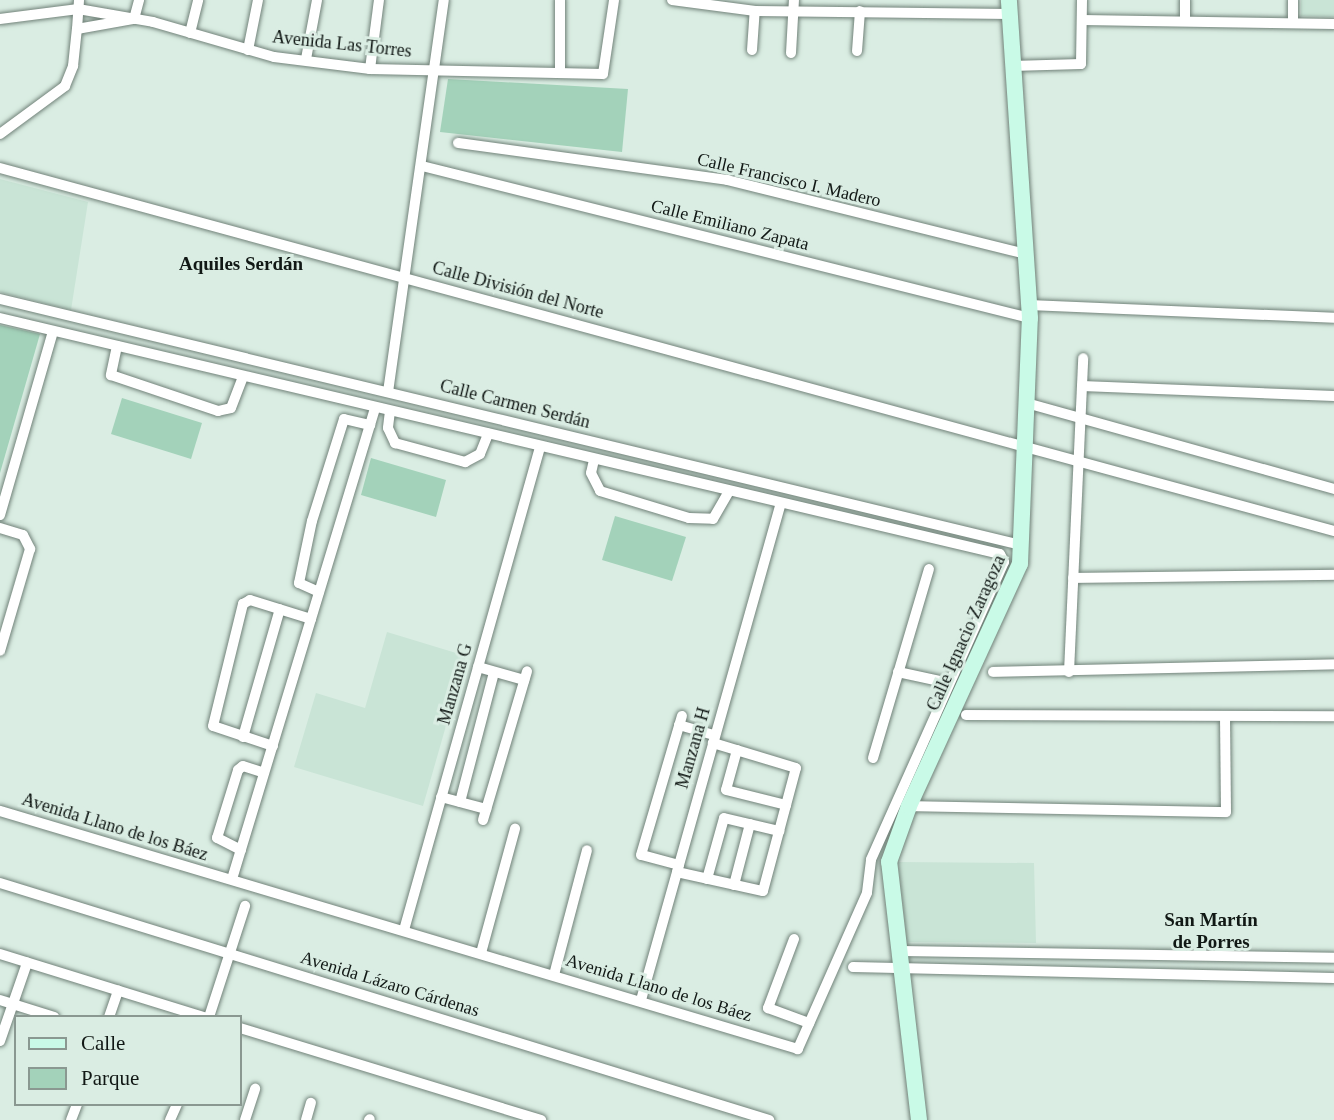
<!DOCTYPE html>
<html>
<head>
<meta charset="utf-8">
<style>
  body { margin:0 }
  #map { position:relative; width:1334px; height:1120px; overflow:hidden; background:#daede3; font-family:"Times New Roman",serif }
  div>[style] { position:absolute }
  .built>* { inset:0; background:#c9e4d6 }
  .green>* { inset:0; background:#a3d2ba }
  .roads { filter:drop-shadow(0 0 2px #718279) drop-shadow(0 0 2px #718279) }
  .street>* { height:10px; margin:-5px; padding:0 5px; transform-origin:5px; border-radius:5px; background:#fff }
  .secondary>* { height:16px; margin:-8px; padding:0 8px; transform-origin:8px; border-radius:8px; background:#c9fae7 }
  span { translate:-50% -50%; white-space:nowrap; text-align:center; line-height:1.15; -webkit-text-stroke:6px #daede3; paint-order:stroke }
  .street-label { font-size:18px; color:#111815 }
  .neighbourhood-label { font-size:19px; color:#111815; font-weight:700 }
  .legend { position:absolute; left:14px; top:1015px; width:228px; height:91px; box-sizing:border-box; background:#daede3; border:2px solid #8a9891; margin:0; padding:9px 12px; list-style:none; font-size:21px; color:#111815 }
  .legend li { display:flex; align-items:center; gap:14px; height:35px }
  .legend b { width:35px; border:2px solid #8a9891 }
</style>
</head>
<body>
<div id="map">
  <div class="built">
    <div style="clip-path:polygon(1301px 0,1334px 0,1334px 17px,1301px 16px)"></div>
    <div style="clip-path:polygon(0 179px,88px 202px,71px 310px,0 292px)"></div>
    <div style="clip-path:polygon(387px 632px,466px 656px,423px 806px,294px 767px,316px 693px,365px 708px)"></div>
    <div style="clip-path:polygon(898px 862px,1034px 863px,1036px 943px,907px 942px)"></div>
  </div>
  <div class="green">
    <div style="clip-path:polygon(448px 79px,628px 89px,622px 152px,440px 132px)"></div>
    <div style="clip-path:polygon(0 325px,40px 334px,0 473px)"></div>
    <div style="clip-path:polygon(122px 398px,202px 423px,191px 459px,111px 434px)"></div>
    <div style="clip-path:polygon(371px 458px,446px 480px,436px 517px,361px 495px)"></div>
    <div style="clip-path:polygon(615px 516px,686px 537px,672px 581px,602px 560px)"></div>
  </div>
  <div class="roads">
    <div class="street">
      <div style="left:560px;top:0;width:73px;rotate:90deg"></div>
      <div style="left:672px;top:0;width:84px;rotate:7.5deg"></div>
      <div style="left:755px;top:11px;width:255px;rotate:0.7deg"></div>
      <div style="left:0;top:19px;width:79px;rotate:-7.3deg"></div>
      <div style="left:78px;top:9px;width:76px;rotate:9.8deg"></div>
      <div style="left:153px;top:22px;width:126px;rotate:16.1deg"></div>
      <div style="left:274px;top:57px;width:97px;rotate:7.1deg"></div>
      <div style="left:370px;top:69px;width:233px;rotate:1.2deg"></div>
      <div style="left:603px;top:74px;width:75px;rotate:-81.5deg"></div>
      <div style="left:1082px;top:20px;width:252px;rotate:0.9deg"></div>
      <div style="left:1185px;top:21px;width:21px;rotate:-90deg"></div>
      <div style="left:1293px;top:23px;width:23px;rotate:-90deg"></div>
      <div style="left:77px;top:29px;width:29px;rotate:-86deg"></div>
      <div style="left:190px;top:33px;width:34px;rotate:-76deg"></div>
      <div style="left:248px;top:50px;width:51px;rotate:-78.7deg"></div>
      <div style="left:752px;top:50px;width:39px;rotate:-86deg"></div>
      <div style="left:857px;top:51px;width:40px;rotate:-85.7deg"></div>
      <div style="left:791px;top:53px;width:53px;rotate:-86.8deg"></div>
      <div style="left:306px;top:59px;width:60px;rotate:-79.4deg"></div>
      <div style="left:1012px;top:66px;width:69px;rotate:-1.7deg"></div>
      <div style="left:1081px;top:64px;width:64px;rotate:-89.1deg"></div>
      <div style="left:370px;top:69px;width:70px;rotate:-82.6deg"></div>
      <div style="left:0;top:134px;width:81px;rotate:-36.4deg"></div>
      <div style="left:65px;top:86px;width:22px;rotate:-68deg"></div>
      <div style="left:73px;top:66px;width:37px;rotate:-84deg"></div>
      <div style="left:77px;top:29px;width:58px;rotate:-10deg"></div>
      <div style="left:134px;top:19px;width:20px;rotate:-75deg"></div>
      <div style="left:458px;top:143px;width:272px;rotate:7.8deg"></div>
      <div style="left:727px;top:180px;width:307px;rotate:13.9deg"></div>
      <div style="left:422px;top:166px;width:627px;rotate:14.04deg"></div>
      <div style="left:0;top:168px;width:1383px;rotate:15.22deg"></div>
      <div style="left:0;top:299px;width:1050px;rotate:13.55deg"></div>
      <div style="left:1029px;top:305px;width:305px;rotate:2.4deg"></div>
      <div style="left:0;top:318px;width:1027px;rotate:13.28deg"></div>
      <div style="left:1000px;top:554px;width:9px;rotate:63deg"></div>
      <div style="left:1004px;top:562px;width:326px;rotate:114.1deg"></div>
      <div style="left:871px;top:860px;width:33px;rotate:97deg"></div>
      <div style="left:867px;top:893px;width:171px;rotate:113.9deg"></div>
      <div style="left:798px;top:1049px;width:833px;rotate:-163.39deg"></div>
      <div style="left:117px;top:346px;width:30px;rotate:102deg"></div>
      <div style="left:111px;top:375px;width:113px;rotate:18.6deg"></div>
      <div style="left:218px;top:411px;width:13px;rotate:-13deg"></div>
      <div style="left:231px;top:408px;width:34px;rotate:-69deg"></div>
      <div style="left:1082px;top:386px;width:252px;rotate:2.3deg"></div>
      <div style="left:388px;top:392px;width:396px;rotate:-81.9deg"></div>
      <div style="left:1030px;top:404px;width:316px;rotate:15.6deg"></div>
      <div style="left:390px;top:411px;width:17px;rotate:97deg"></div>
      <div style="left:388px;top:428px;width:17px;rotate:65deg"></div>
      <div style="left:395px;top:443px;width:73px;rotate:15.2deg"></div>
      <div style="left:465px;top:462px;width:17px;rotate:-28deg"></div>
      <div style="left:480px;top:454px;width:22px;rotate:-68deg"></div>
      <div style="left:594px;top:460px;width:13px;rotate:103deg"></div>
      <div style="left:591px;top:473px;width:20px;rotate:63deg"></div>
      <div style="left:600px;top:491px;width:93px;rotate:16.9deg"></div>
      <div style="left:689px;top:518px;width:24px;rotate:2deg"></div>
      <div style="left:713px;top:519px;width:30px;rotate:-60deg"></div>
      <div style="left:0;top:515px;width:191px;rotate:-73.9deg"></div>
      <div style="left:0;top:528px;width:24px;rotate:17deg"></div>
      <div style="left:23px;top:535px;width:16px;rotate:63deg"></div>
      <div style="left:30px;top:549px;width:106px;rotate:106.4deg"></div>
      <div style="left:1073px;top:578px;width:261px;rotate:-0.7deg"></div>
      <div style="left:319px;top:592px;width:22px;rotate:-156deg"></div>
      <div style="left:299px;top:583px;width:63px;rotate:-78.2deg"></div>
      <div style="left:312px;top:521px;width:107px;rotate:-72.6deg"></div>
      <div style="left:344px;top:419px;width:27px;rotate:13deg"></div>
      <div style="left:478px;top:667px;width:48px;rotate:15.8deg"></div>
      <div style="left:898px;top:672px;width:52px;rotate:12.2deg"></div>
      <div style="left:993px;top:672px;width:341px;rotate:-1.3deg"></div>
      <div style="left:1069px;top:672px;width:314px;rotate:-87.4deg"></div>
      <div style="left:966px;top:715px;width:368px;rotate:0.2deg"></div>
      <div style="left:679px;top:725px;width:37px;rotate:16deg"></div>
      <div style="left:243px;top:737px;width:133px;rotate:-73.9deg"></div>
      <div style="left:273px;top:746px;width:63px;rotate:-161.6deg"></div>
      <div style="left:213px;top:726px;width:126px;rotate:-76.2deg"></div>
      <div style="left:243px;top:604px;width:8px;rotate:-30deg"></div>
      <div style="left:250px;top:600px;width:64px;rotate:17.3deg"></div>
      <div style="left:737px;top:750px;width:41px;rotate:105.4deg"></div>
      <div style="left:726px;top:790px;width:62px;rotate:14deg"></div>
      <div style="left:873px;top:758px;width:197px;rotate:-73.5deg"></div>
      <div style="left:441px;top:797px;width:47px;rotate:14.9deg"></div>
      <div style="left:460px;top:802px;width:134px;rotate:-75.3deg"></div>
      <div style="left:909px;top:806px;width:317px;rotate:1.1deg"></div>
      <div style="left:1226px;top:812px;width:95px;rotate:-90.6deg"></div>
      <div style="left:483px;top:820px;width:155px;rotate:-73.5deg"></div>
      <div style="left:241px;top:850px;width:27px;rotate:-153deg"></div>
      <div style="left:217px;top:838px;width:71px;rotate:-72.8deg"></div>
      <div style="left:238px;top:770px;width:6px;rotate:-39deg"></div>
      <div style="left:243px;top:766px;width:22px;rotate:18deg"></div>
      <div style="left:679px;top:865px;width:39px;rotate:-165deg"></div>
      <div style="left:641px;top:855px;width:145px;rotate:-73.6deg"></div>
      <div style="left:677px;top:872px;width:88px;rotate:12.5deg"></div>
      <div style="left:763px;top:891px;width:127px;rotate:-75deg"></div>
      <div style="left:796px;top:768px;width:87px;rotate:-163.2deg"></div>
      <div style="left:232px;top:879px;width:492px;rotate:-73.1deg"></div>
      <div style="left:707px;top:879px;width:63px;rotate:-74.4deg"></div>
      <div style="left:724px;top:818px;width:57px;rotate:13.3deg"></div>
      <div style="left:0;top:883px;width:805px;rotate:17.13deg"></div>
      <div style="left:734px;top:885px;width:63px;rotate:-75.3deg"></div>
      <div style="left:404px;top:930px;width:502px;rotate:-74.27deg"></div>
      <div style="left:794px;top:939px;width:74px;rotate:110.6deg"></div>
      <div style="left:768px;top:1008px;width:44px;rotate:20.1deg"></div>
      <div style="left:901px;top:951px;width:433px;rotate:0.9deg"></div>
      <div style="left:481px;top:953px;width:129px;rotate:-74.7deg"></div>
      <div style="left:0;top:954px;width:214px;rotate:17.2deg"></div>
      <div style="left:853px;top:967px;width:481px;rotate:1.3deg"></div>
      <div style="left:554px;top:975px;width:129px;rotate:-75.2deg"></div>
      <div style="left:0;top:1000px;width:57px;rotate:17.5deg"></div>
      <div style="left:641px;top:1000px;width:513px;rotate:-74.28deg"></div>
      <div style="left:109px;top:1017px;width:28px;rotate:-71deg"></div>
      <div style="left:209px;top:1017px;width:117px;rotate:-72deg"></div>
      <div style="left:240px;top:1028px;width:315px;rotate:17deg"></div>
      <div style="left:0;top:1041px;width:83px;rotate:-70.9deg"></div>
      <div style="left:71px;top:1120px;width:17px;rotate:-69deg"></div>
      <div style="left:170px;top:1120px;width:17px;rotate:-66deg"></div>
      <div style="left:245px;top:1120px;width:33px;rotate:-72deg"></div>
      <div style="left:306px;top:1120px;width:18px;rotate:-74deg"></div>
      <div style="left:369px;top:1120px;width:1px;rotate:-45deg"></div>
    </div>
    <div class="secondary">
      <div style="left:919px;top:1120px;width:260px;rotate:-96.6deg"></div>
      <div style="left:889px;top:862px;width:59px;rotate:-70.3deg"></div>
      <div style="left:909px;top:806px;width:266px;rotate:-65.4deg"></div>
      <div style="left:1020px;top:564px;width:246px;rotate:-87.7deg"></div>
      <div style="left:1030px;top:318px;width:319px;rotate:-93.8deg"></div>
    </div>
  </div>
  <div class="street-label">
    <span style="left:342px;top:44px;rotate:6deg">Avenida Las Torres</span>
    <span style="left:789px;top:180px;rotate:13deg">Calle Francisco I. Madero</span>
    <span style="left:730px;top:225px;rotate:14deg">Calle Emiliano Zapata</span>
    <span style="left:518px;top:290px;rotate:15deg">Calle División del Norte</span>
    <span style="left:515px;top:404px;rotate:14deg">Calle Carmen Serdán</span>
    <span style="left:966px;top:633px;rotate:-66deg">Calle Ignacio Zaragoza</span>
    <span style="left:455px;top:684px;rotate:-74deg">Manzana G</span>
    <span style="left:693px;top:748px;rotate:-74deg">Manzana H</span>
    <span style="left:115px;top:827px;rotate:17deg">Avenida Llano de los Báez</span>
    <span style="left:390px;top:984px;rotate:17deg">Avenida Lázaro Cárdenas</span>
    <span style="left:659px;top:988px;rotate:17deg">Avenida Llano de los Báez</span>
  </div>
  <div class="neighbourhood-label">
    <span style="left:241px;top:264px">Aquiles Serdán</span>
    <span style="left:1211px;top:931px">San Martín<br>de Porres</span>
  </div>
  <ul class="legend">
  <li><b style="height:9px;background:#c9fae7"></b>Calle</li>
  <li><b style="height:19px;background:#a3d2ba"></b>Parque</li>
  </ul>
</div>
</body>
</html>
